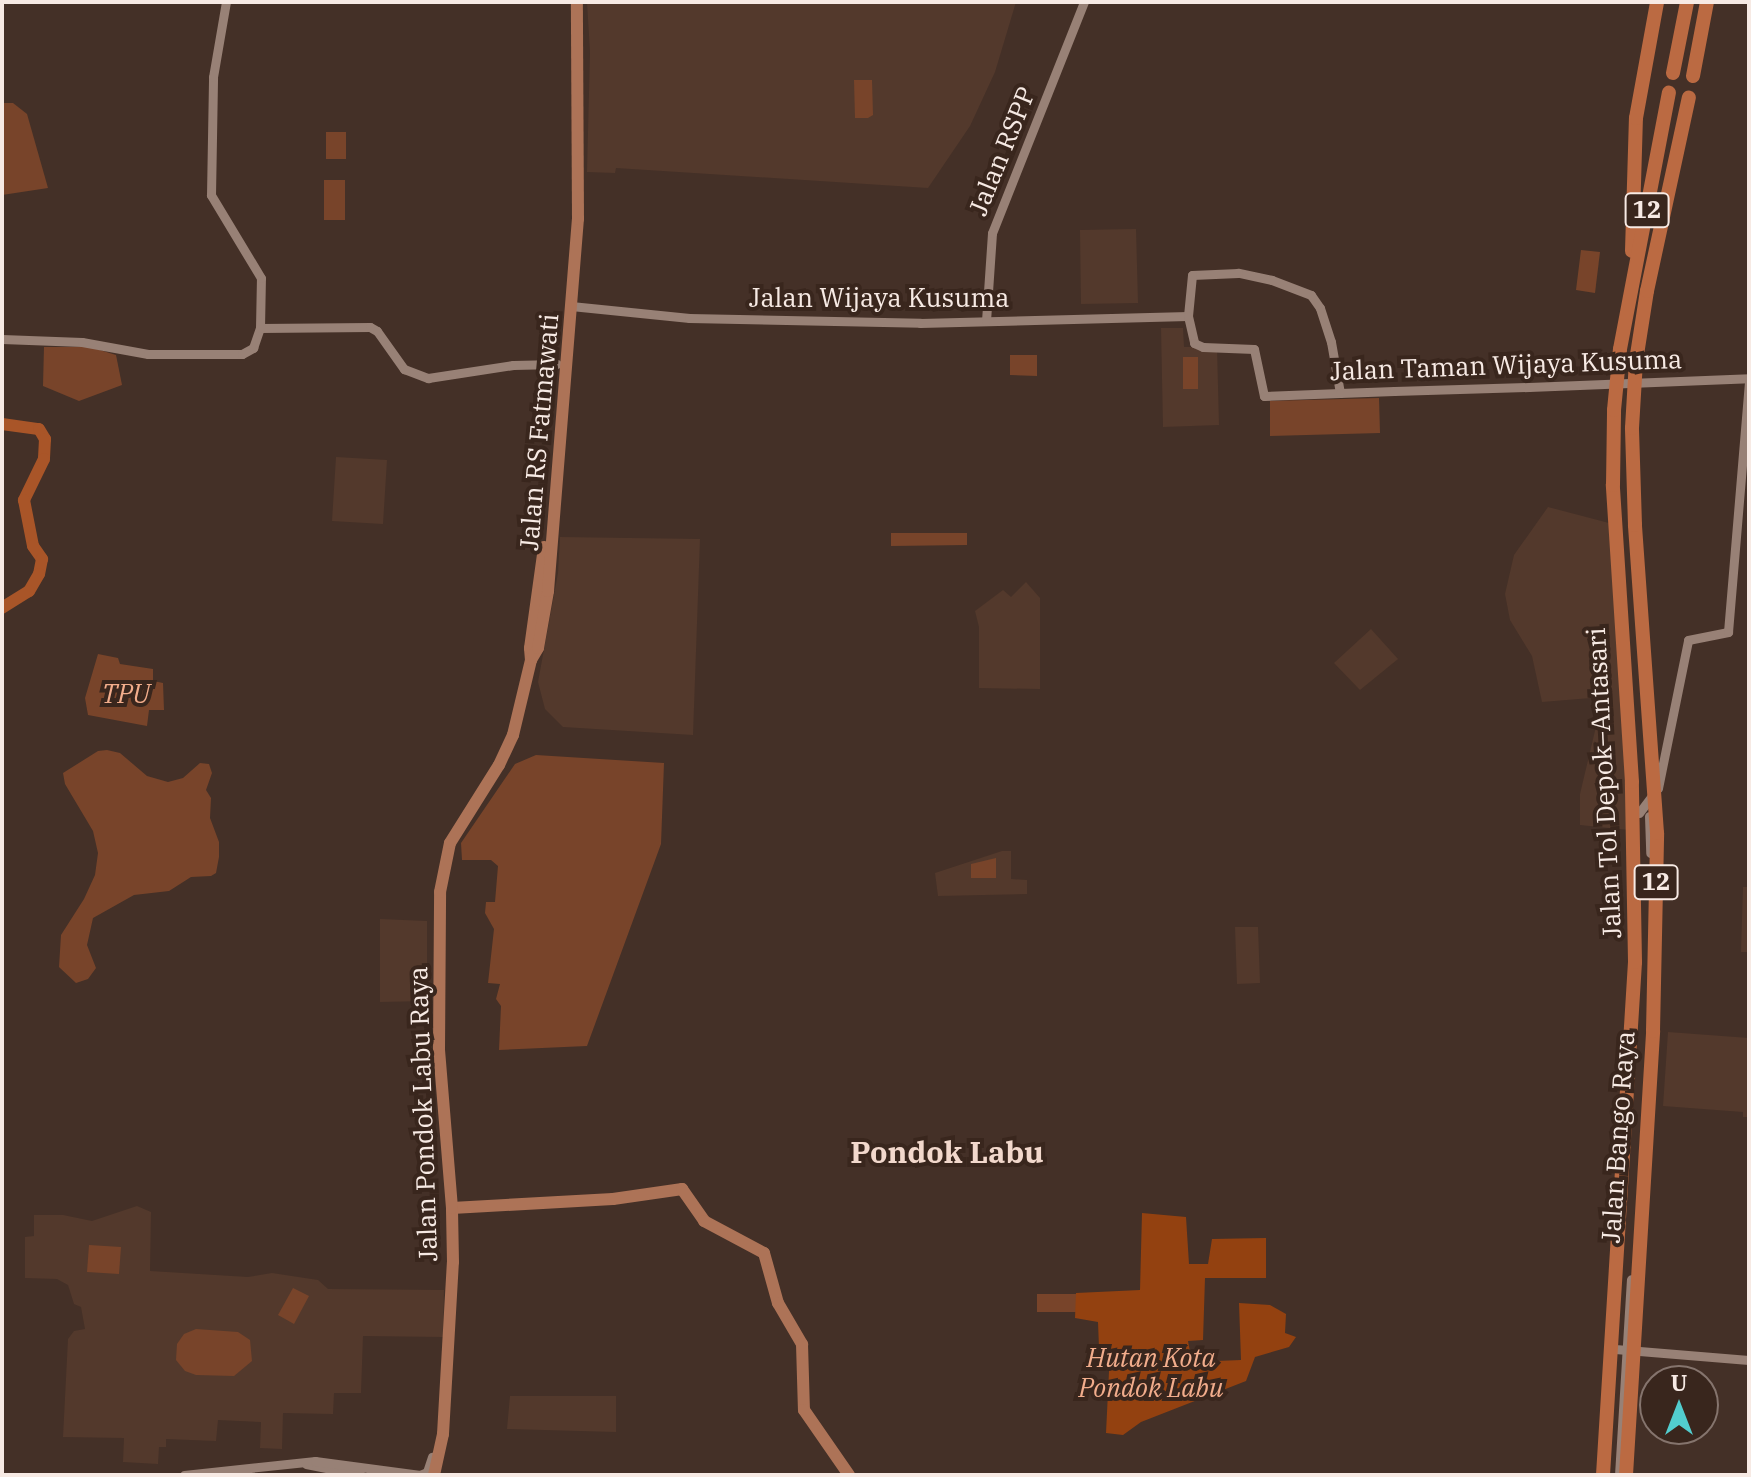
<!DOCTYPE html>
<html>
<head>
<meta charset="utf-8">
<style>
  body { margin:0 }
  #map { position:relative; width:1751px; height:1477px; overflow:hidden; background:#443027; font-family:"IBM Plex Serif",serif }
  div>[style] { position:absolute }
  .built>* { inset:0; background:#53392c }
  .green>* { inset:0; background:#78442a }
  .forest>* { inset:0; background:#934110 }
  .river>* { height:12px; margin:-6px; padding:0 6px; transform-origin:6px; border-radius:6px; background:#a95528 }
  .minor>* { height:9px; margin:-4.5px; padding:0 4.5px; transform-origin:4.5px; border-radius:4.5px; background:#988176 }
  .major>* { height:12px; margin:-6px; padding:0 6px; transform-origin:6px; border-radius:6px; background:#ad7357 }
  .highway>* { height:14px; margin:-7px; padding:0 7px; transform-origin:7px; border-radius:7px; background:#bb6a42 }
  span { translate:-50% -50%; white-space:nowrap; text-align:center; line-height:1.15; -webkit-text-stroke:8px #39261d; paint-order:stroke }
  .shield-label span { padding:2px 6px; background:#39261d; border:2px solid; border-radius:6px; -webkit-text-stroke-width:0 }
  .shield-label { font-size:24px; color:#f7eae4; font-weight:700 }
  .street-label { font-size:26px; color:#f7eae4 }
  .park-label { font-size:26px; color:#f2ad8c; font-style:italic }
  .quarter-label { font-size:30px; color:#f2d8cc; font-weight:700 }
  .frame { position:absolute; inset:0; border:4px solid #f7eae4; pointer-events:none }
  .north { position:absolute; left:1639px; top:1365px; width:80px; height:80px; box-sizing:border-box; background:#39261d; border:2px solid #85746d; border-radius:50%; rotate:0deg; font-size:22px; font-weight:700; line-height:32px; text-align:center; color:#f7eae4 }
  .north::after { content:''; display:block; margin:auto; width:28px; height:36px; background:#52cdce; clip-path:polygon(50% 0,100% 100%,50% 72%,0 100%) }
</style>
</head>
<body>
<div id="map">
  <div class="built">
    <div style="clip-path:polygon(587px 2px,1016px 2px,995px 72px,970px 126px,928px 188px,616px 168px,615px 173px,587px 172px,590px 52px)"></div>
    <div style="clip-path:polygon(1136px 229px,1138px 303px,1081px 304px,1080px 230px)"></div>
    <div style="clip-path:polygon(1161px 328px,1183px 328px,1184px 347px,1217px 347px,1219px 425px,1163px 427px)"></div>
    <div style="clip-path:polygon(336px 457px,387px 460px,383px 524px,332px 521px)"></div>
    <div style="clip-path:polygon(1548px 507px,1609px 523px,1629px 830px,1580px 825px,1580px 794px,1603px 697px,1542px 702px,1532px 656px,1510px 620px,1505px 594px,1514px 555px)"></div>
    <div style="clip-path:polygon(560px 537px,700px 539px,693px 735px,563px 727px,545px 709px,538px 682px,558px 573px)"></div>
    <div style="clip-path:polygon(1026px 582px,1040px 598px,1040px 689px,979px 688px,979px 627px,975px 611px,1003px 590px,1011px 597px)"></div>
    <div style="clip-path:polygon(1371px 629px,1398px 659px,1360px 690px,1334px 663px)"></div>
    <div style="clip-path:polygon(1002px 851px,1011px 851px,1011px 879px,1027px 880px,1027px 894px,938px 896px,935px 873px)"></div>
    <div style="clip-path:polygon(1743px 887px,1749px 887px,1749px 952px,1741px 952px)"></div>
    <div style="clip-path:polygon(380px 919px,427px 921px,427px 1001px,380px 1002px)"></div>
    <div style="clip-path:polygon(1235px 927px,1258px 927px,1260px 983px,1237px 984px)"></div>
    <div style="clip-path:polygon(1668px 1032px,1749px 1038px,1749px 1117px,1743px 1117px,1743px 1112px,1663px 1106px)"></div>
    <div style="clip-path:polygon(137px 1206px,151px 1212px,150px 1271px,248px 1277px,272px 1273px,318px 1280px,328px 1289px,444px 1290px,443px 1337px,363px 1336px,361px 1393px,334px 1393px,333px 1414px,283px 1413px,282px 1449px,260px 1448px,261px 1422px,218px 1420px,216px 1441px,166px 1439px,166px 1447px,159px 1447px,158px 1464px,123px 1462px,124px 1438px,63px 1437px,68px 1339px,74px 1331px,85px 1329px,81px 1307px,74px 1304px,68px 1285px,57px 1279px,25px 1278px,25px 1237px,34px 1236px,34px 1215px,63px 1215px,92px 1221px)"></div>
    <div style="clip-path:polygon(510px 1396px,616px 1396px,616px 1432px,507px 1429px)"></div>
  </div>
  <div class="green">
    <div style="clip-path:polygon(854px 80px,872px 80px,873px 115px,868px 118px,855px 118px)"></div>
    <div style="clip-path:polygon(2px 103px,13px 103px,27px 114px,48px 188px,2px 195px)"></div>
    <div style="clip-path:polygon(326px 132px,346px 132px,346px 159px,326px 159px)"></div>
    <div style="clip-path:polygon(324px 180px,345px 180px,345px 220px,324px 220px)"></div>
    <div style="clip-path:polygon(1581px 250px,1600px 252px,1595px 293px,1576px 290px)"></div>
    <div style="clip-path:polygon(44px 347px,90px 347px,116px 355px,122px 385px,79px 401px,43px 386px)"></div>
    <div style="clip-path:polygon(1010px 355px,1037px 355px,1037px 376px,1010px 375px)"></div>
    <div style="clip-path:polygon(1183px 357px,1198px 357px,1198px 389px,1183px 389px)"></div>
    <div style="clip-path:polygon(1379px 398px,1380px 433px,1270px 436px,1270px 401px)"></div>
    <div style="clip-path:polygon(891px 533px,967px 533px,967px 545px,891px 546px)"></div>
    <div style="clip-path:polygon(98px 654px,118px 658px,120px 664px,153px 669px,153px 681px,163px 683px,164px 710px,149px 710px,147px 726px,88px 715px,85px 698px)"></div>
    <div style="clip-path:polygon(107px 750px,120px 753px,147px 776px,168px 782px,183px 778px,200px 763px,209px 764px,212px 773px,206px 790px,211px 798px,210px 818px,219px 842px,219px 857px,216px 873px,211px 876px,191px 877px,169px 891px,134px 895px,93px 918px,87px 945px,96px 968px,88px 979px,76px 983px,59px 967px,61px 935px,84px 899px,95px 875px,98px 853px,93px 831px,65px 784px,63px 773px,98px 751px)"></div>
    <div style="clip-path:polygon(536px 755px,664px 763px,661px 844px,587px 1046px,499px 1050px,501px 1006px,496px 999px,500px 984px,488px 983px,494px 929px,485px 913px,486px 902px,495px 902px,498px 866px,491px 860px,462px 860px,461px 843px,515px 764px)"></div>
    <div style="clip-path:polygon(996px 858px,996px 878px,971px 878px,971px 864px)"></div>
    <div style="clip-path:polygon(89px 1245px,121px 1247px,119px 1274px,87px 1272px)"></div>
    <div style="clip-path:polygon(293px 1288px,309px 1296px,294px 1324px,278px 1315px)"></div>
    <div style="clip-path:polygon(1037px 1294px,1076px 1294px,1076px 1312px,1037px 1312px)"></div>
    <div style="clip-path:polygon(196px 1329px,238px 1332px,250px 1340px,252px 1361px,234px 1376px,196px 1375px,185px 1371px,176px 1360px,177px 1344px,184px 1334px)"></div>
  </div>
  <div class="forest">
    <div style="clip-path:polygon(1142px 1213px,1186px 1217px,1189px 1264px,1208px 1264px,1212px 1239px,1266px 1238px,1266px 1278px,1205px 1278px,1203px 1340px,1188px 1341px,1192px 1362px,1241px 1360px,1239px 1303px,1270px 1305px,1286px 1314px,1285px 1333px,1296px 1337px,1289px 1347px,1255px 1357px,1246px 1381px,1141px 1422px,1123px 1435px,1106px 1433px,1110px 1351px,1099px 1348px,1098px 1322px,1075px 1318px,1076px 1293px,1140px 1290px)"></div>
  </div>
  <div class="river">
    <div style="left:2px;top:424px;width:37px;rotate:8deg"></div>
    <div style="left:39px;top:429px;width:12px;rotate:59deg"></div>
    <div style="left:45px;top:439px;width:20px;rotate:93deg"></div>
    <div style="left:44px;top:459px;width:46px;rotate:116deg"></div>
    <div style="left:24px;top:500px;width:47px;rotate:78.9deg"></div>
    <div style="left:33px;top:546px;width:16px;rotate:55deg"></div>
    <div style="left:42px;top:559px;width:15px;rotate:101deg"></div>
    <div style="left:39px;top:574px;width:20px;rotate:120deg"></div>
    <div style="left:29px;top:591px;width:32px;rotate:148deg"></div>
  </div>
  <div class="minor">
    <div style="left:571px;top:306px;width:119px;rotate:5.8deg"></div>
    <div style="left:689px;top:318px;width:231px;rotate:1.2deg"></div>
    <div style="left:920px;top:323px;width:268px;rotate:-1.5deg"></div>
    <div style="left:986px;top:321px;width:88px;rotate:-86.1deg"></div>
    <div style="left:992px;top:233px;width:249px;rotate:-68.3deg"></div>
    <div style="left:260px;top:328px;width:110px;rotate:-0.5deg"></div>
    <div style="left:370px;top:327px;width:8px;rotate:30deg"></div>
    <div style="left:377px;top:331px;width:47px;rotate:54.6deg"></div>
    <div style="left:404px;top:369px;width:26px;rotate:21deg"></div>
    <div style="left:428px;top:378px;width:86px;rotate:-8.7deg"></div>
    <div style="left:513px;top:365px;width:44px;rotate:-1.3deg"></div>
    <div style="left:2px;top:339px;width:80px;rotate:2.1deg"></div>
    <div style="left:82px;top:342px;width:67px;rotate:10.3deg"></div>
    <div style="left:148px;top:354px;width:94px"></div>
    <div style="left:242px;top:354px;width:13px;rotate:-29deg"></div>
    <div style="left:253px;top:348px;width:21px;rotate:-71deg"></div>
    <div style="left:260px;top:328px;width:50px;rotate:-88.9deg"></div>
    <div style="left:261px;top:278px;width:97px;rotate:-121.1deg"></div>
    <div style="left:211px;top:195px;width:118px;rotate:-89deg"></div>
    <div style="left:213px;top:77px;width:76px;rotate:-80.2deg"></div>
    <div style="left:1340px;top:393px;width:52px;rotate:-100deg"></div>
    <div style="left:1331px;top:342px;width:36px;rotate:-108deg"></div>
    <div style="left:1320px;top:308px;width:16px;rotate:-125deg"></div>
    <div style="left:1311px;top:295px;width:42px;rotate:-159deg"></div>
    <div style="left:1272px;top:280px;width:35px;rotate:-168deg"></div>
    <div style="left:1238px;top:273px;width:46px;rotate:177.5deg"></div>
    <div style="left:1192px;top:275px;width:41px;rotate:95.6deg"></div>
    <div style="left:1188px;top:316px;width:28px;rotate:77deg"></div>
    <div style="left:1194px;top:343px;width:10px;rotate:24deg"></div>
    <div style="left:1203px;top:347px;width:51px;rotate:2.2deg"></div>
    <div style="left:1254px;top:349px;width:48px;rotate:78deg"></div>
    <div style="left:1264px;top:396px;width:76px;rotate:-2.3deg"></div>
    <div style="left:1340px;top:393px;width:54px;rotate:-2.1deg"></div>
    <div style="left:1394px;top:391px;width:135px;rotate:-1.7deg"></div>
    <div style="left:1529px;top:387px;width:220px;rotate:-2.3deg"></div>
    <div style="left:1639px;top:813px;width:31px;rotate:-53deg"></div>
    <div style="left:1658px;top:788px;width:151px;rotate:-78.5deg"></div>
    <div style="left:1688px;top:640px;width:41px;rotate:-11.3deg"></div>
    <div style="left:1728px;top:632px;width:253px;rotate:-85.2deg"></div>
    <div style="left:1649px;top:816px;width:37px;rotate:88deg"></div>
    <div style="left:1615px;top:1349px;width:134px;rotate:4.7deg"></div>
    <div style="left:306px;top:1464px;width:56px;rotate:11.3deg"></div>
    <div style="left:184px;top:1475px;width:132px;rotate:-6.1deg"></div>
    <div style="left:315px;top:1461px;width:106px;rotate:7.6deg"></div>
    <div style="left:420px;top:1475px;width:8px;rotate:-23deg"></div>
    <div style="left:427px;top:1472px;width:16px;rotate:-72deg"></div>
    <div style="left:1619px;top:1475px;width:196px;rotate:-86.5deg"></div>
  </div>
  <div class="major">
    <div style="left:531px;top:660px;width:12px;rotate:-95deg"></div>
    <div style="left:530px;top:648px;width:102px;rotate:-82.1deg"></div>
    <div style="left:452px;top:1208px;width:161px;rotate:-3.2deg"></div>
    <div style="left:613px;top:1199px;width:70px;rotate:-8.2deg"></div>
    <div style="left:682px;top:1189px;width:39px;rotate:55deg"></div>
    <div style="left:704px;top:1221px;width:68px;rotate:28.1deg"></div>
    <div style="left:764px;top:1253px;width:52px;rotate:74.4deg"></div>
    <div style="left:778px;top:1303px;width:48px;rotate:59.7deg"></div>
    <div style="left:802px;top:1344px;width:66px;rotate:88.3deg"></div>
    <div style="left:804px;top:1410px;width:79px;rotate:55.3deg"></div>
    <div style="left:434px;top:1475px;width:42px;rotate:-77.6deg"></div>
    <div style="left:443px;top:1434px;width:172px;rotate:-86.7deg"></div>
    <div style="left:453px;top:1262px;width:54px;rotate:-91.1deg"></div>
    <div style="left:452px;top:1208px;width:160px;rotate:-94.7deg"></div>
    <div style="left:439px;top:1049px;width:157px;rotate:-89.6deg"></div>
    <div style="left:440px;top:892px;width:50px;rotate:-78.5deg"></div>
    <div style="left:450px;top:843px;width:92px;rotate:-57.9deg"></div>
    <div style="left:499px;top:765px;width:33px;rotate:-65deg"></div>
    <div style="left:513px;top:735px;width:77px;rotate:-76.5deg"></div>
    <div style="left:531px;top:660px;width:14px;rotate:-60deg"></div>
    <div style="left:538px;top:648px;width:58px;rotate:-80deg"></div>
    <div style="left:548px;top:591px;width:373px;rotate:-85.4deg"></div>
    <div style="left:578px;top:219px;width:217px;rotate:-90.3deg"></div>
  </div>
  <div class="highway">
    <div style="left:1673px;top:73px;width:72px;rotate:-78.8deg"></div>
    <div style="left:1693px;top:76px;width:75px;rotate:-79.3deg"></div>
    <div style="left:1632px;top:251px;width:133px;rotate:-88.3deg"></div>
    <div style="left:1636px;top:118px;width:118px;rotate:-79.7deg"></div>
    <div style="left:1603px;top:1475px;width:514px;rotate:-86.43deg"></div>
    <div style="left:1635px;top:962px;width:180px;rotate:-91deg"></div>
    <div style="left:1632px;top:782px;width:298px;rotate:-93.7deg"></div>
    <div style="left:1613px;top:485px;width:75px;rotate:-89.2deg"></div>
    <div style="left:1614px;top:410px;width:61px;rotate:-84.4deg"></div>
    <div style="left:1620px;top:349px;width:261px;rotate:-79.2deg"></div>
    <div style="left:1626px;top:1475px;width:445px;rotate:-86.5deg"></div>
    <div style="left:1653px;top:1031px;width:198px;rotate:-88.8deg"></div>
    <div style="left:1657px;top:833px;width:309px;rotate:-94.1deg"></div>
    <div style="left:1635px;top:525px;width:97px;rotate:-91.8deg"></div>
    <div style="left:1632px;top:428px;width:67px;rotate:-86.6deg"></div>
    <div style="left:1636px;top:361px;width:71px;rotate:-81.1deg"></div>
    <div style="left:1647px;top:291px;width:198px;rotate:-77.8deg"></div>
  </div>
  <div class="shield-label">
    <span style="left:1647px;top:210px">12</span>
    <span style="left:1656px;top:882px">12</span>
  </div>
  <div class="street-label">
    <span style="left:1002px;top:151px;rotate:-68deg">Jalan RSPP</span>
    <span style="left:879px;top:298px">Jalan Wijaya Kusuma</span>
    <span style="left:1506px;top:365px;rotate:-2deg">Jalan Taman Wijaya Kusuma</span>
    <span style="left:539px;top:432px;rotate:-85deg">Jalan RS Fatmawati</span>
    <span style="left:1604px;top:783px;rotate:-93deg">Jalan Tol Depok–Antasari</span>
    <span style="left:423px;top:1114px;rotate:-92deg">Jalan Pondok Labu Raya</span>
    <span style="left:1618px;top:1137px;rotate:-86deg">Jalan Bango Raya</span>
  </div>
  <div class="park-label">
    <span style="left:126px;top:694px">TPU</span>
    <span style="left:1151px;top:1373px">Hutan Kota<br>Pondok Labu</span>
  </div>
  <div class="quarter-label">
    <span style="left:947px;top:1152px">Pondok Labu</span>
  </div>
  <div class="frame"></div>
  <div class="north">U</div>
</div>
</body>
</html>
